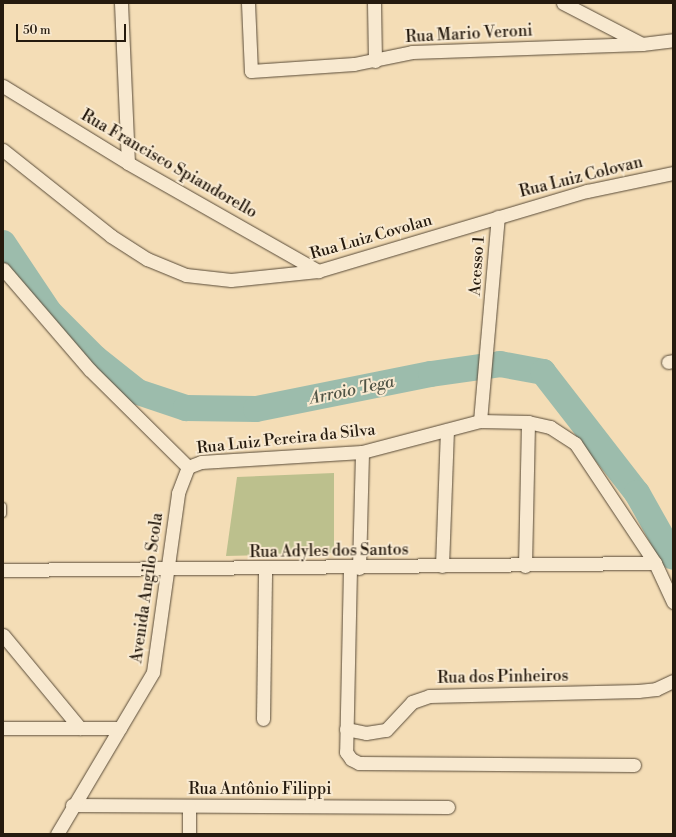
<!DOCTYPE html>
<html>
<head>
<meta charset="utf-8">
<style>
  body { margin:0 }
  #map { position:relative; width:676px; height:837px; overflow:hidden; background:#f4ddb6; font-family:"Libre Bodoni",serif }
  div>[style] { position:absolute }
  .green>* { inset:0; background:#bcc08d }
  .river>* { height:26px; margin:-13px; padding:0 13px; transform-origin:13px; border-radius:13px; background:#9cbcac }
  .roads { filter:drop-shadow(0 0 1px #594b38) drop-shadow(0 0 1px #594b38) }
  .lane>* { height:6px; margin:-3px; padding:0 3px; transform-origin:3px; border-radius:3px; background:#f8e9d0 }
  .street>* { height:13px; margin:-6.5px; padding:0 6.5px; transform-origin:6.5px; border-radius:6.5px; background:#f8e9d0 }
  span { translate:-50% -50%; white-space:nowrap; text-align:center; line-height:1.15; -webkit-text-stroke:4px #f8e9d0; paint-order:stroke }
  .street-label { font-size:16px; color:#251a0e }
  .water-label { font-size:17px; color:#4f5345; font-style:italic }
  .frame { position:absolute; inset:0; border:4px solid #251a0e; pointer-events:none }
  .scale { position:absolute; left:16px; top:24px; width:110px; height:18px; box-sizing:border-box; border:2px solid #251a0e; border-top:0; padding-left:5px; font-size:12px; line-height:14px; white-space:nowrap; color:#251a0e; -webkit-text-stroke:3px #f8e9d0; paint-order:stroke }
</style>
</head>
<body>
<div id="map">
  <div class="green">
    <div style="clip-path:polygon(334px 473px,334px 553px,226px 556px,237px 477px)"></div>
  </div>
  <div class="river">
    <div style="left:3px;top:243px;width:83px;rotate:56.3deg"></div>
    <div style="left:49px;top:312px;width:65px;rotate:45deg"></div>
    <div style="left:95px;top:358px;width:55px;rotate:38.3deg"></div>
    <div style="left:138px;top:392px;width:51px;rotate:18.4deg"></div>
    <div style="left:186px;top:408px;width:70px;rotate:0.8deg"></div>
    <div style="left:256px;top:409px;width:178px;rotate:-11.3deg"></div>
    <div style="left:431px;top:374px;width:70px;rotate:-8.2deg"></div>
    <div style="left:500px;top:364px;width:44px;rotate:10.5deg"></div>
    <div style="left:543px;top:372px;width:153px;rotate:52.2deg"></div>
    <div style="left:637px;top:493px;width:73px;rotate:60.6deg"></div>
  </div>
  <div class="roads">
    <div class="lane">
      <div style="left:3px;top:506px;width:8px;rotate:90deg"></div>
    </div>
    <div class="street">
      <div style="left:121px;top:3px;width:160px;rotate:87.5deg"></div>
      <div style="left:248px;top:3px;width:68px;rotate:87.5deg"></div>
      <div style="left:251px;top:71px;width:103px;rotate:-3.9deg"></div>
      <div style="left:354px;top:64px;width:59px;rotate:-11.7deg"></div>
      <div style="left:412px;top:52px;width:230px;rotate:-2deg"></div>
      <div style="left:374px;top:3px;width:58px;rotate:89deg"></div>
      <div style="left:563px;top:3px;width:89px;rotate:27.4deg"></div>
      <div style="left:642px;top:44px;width:31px;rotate:-7deg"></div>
      <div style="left:3px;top:86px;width:147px;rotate:31.6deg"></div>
      <div style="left:128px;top:163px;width:219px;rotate:29.6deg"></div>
      <div style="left:3px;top:150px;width:138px;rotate:38.5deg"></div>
      <div style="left:111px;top:236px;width:43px;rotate:32.6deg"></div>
      <div style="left:147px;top:259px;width:42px;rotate:22.3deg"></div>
      <div style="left:186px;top:275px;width:45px;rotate:6.3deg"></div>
      <div style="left:231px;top:280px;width:87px;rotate:-5.9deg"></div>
      <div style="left:318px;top:271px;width:281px;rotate:-16.6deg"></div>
      <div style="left:587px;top:191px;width:88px;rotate:-11.8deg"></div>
      <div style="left:3px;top:269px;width:133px;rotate:49.3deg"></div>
      <div style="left:90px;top:370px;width:138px;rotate:44.7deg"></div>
      <div style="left:668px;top:362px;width:5px;rotate:-11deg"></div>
      <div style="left:480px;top:421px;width:205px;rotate:-85deg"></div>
      <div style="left:188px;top:467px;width:14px;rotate:-21deg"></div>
      <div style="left:201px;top:462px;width:161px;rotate:-3.6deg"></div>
      <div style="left:362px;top:452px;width:122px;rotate:-14.7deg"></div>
      <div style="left:480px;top:421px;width:48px;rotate:1.2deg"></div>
      <div style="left:528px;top:422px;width:23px;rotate:13deg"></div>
      <div style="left:550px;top:427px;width:30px;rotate:33deg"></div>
      <div style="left:575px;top:443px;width:144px;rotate:56.3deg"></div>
      <div style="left:655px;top:563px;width:43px;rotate:65.2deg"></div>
      <div style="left:442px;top:566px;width:136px;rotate:-87.9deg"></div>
      <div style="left:525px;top:566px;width:144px;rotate:-88.8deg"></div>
      <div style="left:350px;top:568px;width:184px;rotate:91.2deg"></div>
      <div style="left:346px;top:752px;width:9px;rotate:54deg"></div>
      <div style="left:351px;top:759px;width:9px;rotate:27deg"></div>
      <div style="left:359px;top:763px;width:275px;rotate:0.4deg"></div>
      <div style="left:359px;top:568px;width:116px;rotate:-88.5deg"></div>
      <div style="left:3px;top:570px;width:652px;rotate:-0.62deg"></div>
      <div style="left:3px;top:635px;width:121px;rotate:50.4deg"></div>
      <div style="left:263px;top:719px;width:150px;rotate:-89.2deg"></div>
      <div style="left:3px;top:728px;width:117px"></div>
      <div style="left:346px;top:729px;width:20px;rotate:11deg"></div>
      <div style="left:366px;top:733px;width:20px;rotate:-9deg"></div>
      <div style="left:386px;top:730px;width:38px;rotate:-47deg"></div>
      <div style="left:412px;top:702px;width:18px;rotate:-19deg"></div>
      <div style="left:429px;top:696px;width:209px;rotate:-1.4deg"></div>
      <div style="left:638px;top:691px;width:18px;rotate:-6deg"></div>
      <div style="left:656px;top:689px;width:19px;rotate:-25deg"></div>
      <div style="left:72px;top:805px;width:376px;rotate:0.3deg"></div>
      <div style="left:189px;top:806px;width:28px;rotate:90deg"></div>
      <div style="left:57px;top:834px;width:188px;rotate:-59.3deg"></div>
      <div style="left:153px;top:672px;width:181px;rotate:-82deg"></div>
      <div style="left:178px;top:493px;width:28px;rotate:-69deg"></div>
    </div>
  </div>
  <div class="street-label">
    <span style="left:469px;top:34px;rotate:-3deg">Rua Mario Veroni</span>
    <span style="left:169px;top:164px;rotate:30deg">Rua Francisco Spiandorello</span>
    <span style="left:581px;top:177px;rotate:-14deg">Rua Luiz Colovan</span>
    <span style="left:371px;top:237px;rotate:-16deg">Rua Luiz Covolan</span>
    <span style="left:477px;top:266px;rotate:-86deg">Acesso 1</span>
    <span style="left:286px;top:439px;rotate:-6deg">Rua Luiz Pereira da Silva</span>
    <span style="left:329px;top:551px;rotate:-1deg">Rua Adyles dos Santos</span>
    <span style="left:147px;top:588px;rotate:-82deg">Avenida Angilo Scola</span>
    <span style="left:503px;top:677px;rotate:-1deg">Rua dos Pinheiros</span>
    <span style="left:260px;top:789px">Rua Antônio Filippi</span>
  </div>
  <div class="water-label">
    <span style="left:352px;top:391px;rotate:-12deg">Arroio Tega</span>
  </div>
  <div class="frame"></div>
  <div class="scale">50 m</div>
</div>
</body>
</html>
